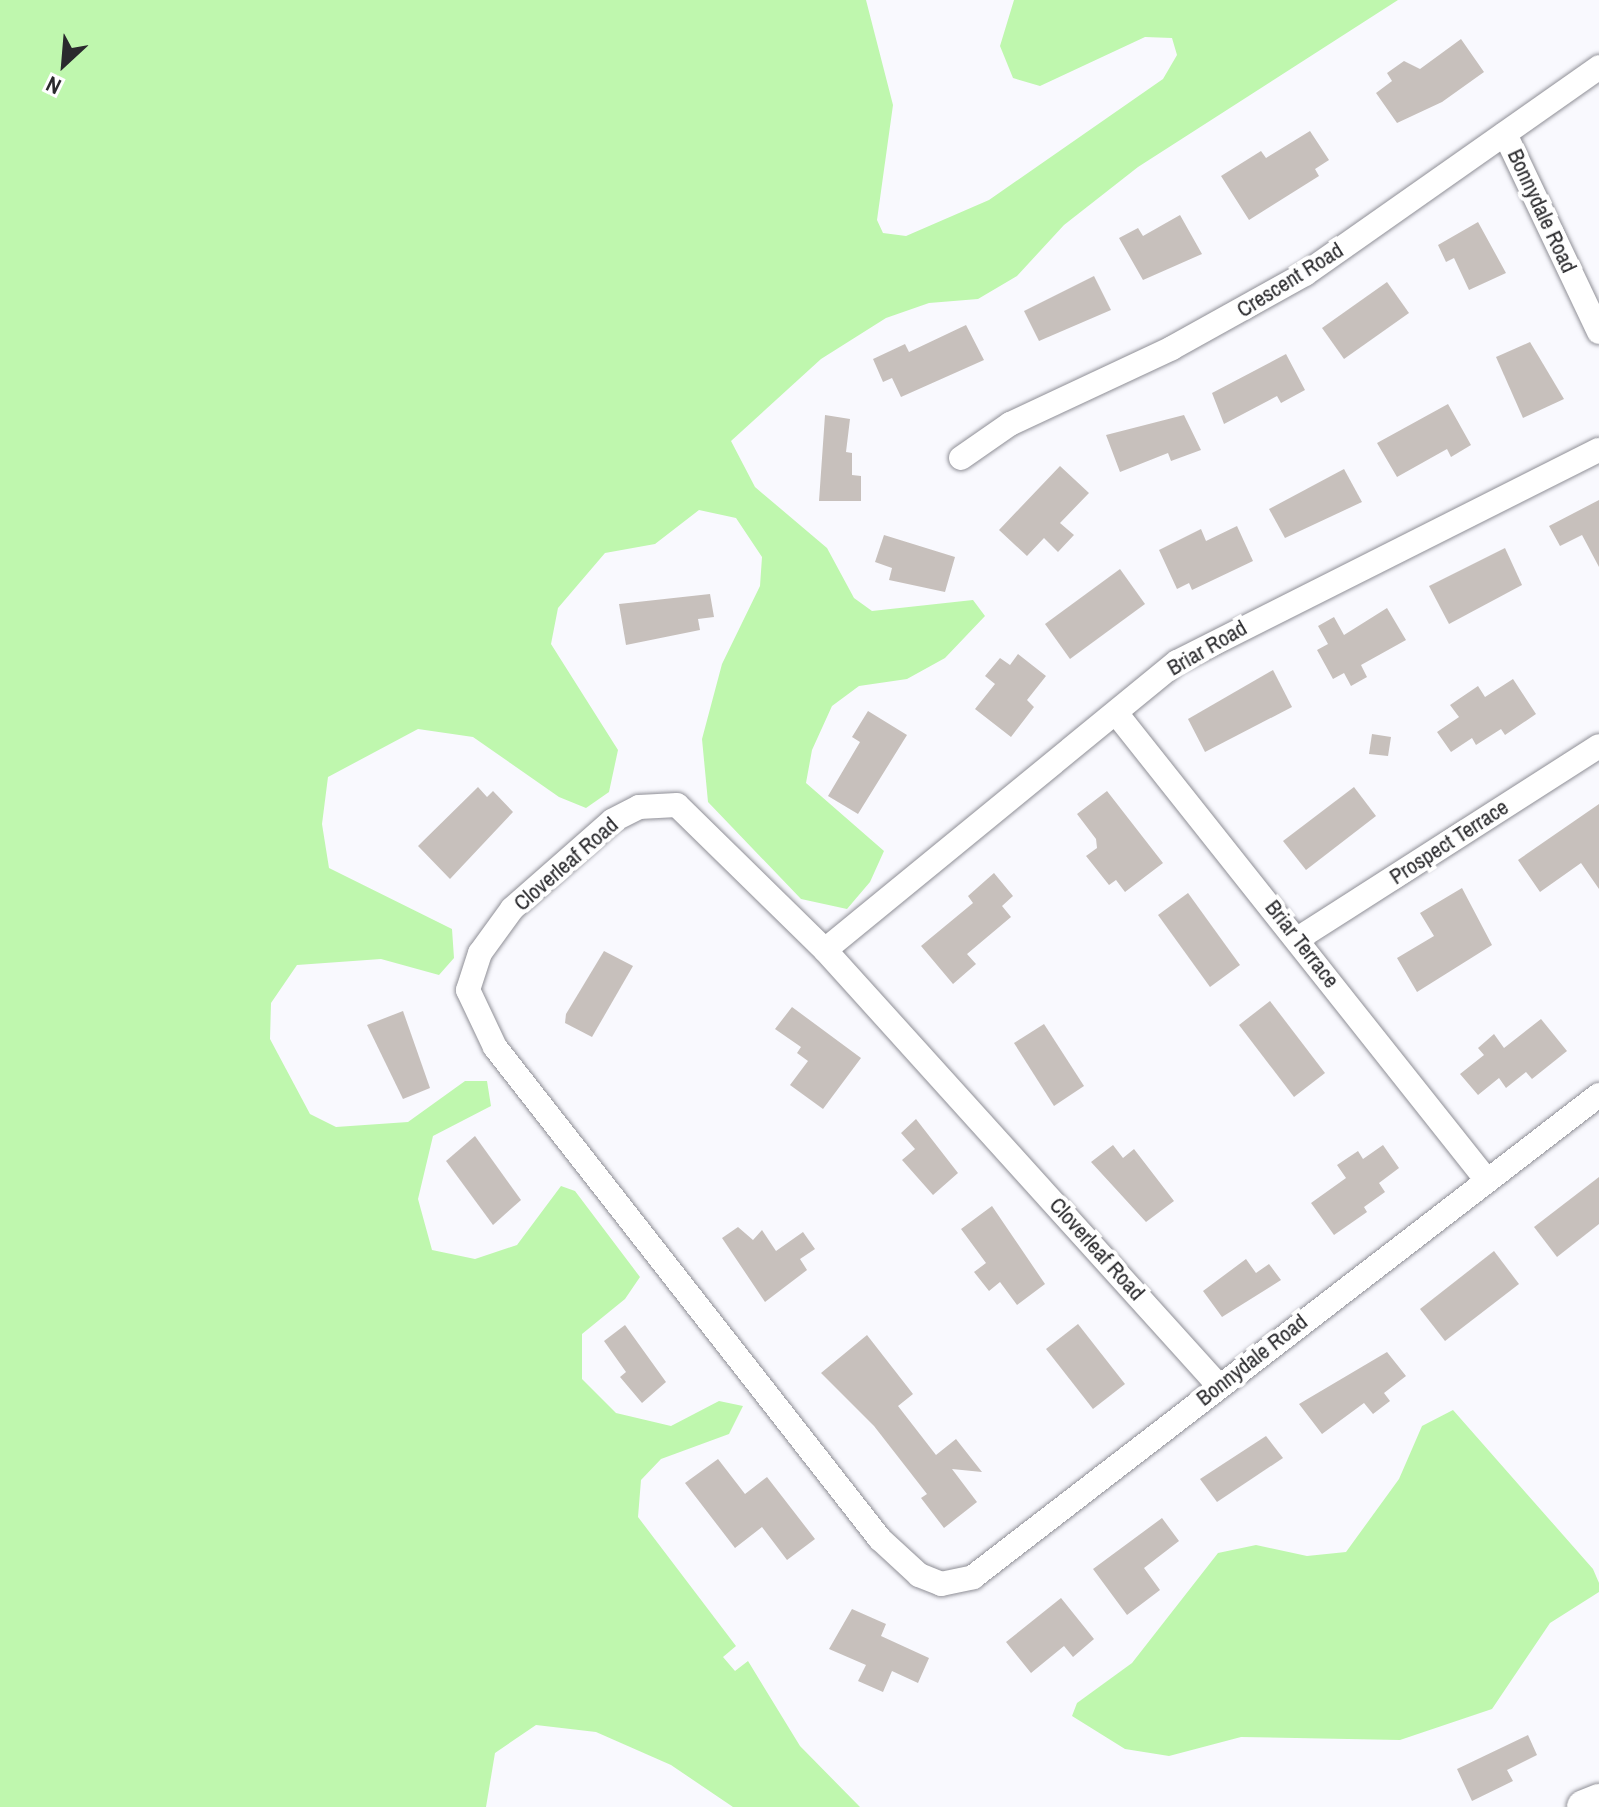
<!DOCTYPE html>
<html>
<head>
<meta charset="utf-8">
<style>
  body { margin:0 }
  #map { position:relative; width:1599px; height:1807px; overflow:hidden; background:#f9f9fe; font-family:"Archivo Narrow",sans-serif }
  div>[style] { position:absolute }
  .green>* { inset:0; background:#bff7ae }
  .building>* { inset:0; background:#c7c0bc }
  .roads { filter:drop-shadow(0 0 2px #8f8f96) drop-shadow(0 0 2px #8f8f96) }
  .street>* { height:24px; margin:-12px; padding:0 12px; transform-origin:12px; border-radius:12px; background:#fff }
  .secondary>* { height:34px; margin:-17px; padding:0 17px; transform-origin:17px; border-radius:17px; background:#fff }
  span { translate:-50% -50%; white-space:nowrap; text-align:center; line-height:1.15; -webkit-text-stroke:8px #fff; paint-order:stroke }
  .street-label { font-size:22px; color:#2a2a2d }
  .north { position:absolute; left:24px; top:24px; width:80px; height:80px; -webkit-text-stroke:6px #fff; paint-order:stroke; rotate:206deg; font-size:22px; font-weight:700; line-height:32px; text-align:center; color:#2a2a2d }
  .north::after { content:''; display:block; margin:auto; width:28px; height:36px; background:#2a2a2d; clip-path:polygon(50% 0,100% 100%,50% 72%,0 100%) }
</style>
</head>
<body>
<div id="map">
  <div class="green">
    <div style="clip-path:polygon(0 0,866px 0,893px 105px,877px 220px,883px 233px,906px 236px,989px 200px,1163px 79px,1177px 55px,1172px 38px,1145px 37px,1040px 86px,1013px 78px,1000px 46px,1014px 0,1398px 0,1138px 167px,1064px 225px,1017px 276px,978px 299px,929px 303px,886px 318px,821px 359px,731px 441px,755px 487px,827px 548px,854px 598px,872px 611px,973px 600px,985px 616px,945px 658px,907px 679px,859px 686px,832px 706px,812px 750px,806px 783px,884px 851px,870px 882px,847px 909px,801px 899px,708px 802px,702px 739px,722px 664px,760px 586px,762px 557px,736px 518px,699px 510px,655px 544px,605px 553px,558px 608px,551px 644px,618px 750px,609px 792px,586px 808px,559px 797px,473px 737px,418px 729px,328px 777px,322px 824px,329px 868px,452px 929px,454px 958px,439px 975px,381px 959px,297px 965px,271px 1003px,270px 1039px,310px 1114px,336px 1127px,408px 1122px,465px 1081px,487px 1081px,491px 1106px,433px 1136px,418px 1199px,432px 1250px,475px 1259px,517px 1245px,561px 1186px,575px 1191px,640px 1277px,625px 1299px,582px 1334px,582px 1379px,616px 1413px,671px 1426px,719px 1401px,743px 1406px,729px 1434px,661px 1459px,641px 1480px,638px 1517px,736px 1646px,723px 1657px,735px 1671px,748px 1661px,800px 1746px,860px 1807px,733px 1807px,671px 1765px,596px 1732px,536px 1725px,495px 1753px,486px 1807px,0 1807px)"></div>
    <div style="clip-path:polygon(1453px 1410px,1593px 1569px,1599px 1583px,1599px 1592px,1550px 1623px,1492px 1709px,1400px 1740px,1241px 1737px,1169px 1756px,1125px 1749px,1072px 1716px,1077px 1703px,1132px 1663px,1218px 1553px,1256px 1545px,1307px 1556px,1346px 1552px,1399px 1479px,1422px 1426px)"></div>
  </div>
  <div class="building">
    <div style="clip-path:polygon(1461px 39px,1484px 72px,1442px 102px,1397px 123px,1376px 93px,1392px 81px,1387px 73px,1404px 61px,1420px 69px)"></div>
    <div style="clip-path:polygon(1310px 131px,1329px 160px,1315px 169px,1319px 176px,1249px 220px,1221px 176px,1261px 151px,1266px 158px)"></div>
    <div style="clip-path:polygon(1180px 215px,1202px 254px,1143px 280px,1119px 238px,1138px 228px,1143px 236px)"></div>
    <div style="clip-path:polygon(1478px 222px,1506px 273px,1469px 290px,1454px 258px,1446px 262px,1438px 245px)"></div>
    <div style="clip-path:polygon(1094px 276px,1111px 310px,1039px 341px,1024px 311px)"></div>
    <div style="clip-path:polygon(1387px 282px,1409px 313px,1344px 359px,1322px 328px)"></div>
    <div style="clip-path:polygon(966px 325px,984px 360px,901px 397px,892px 378px,883px 382px,873px 359px,905px 344px,909px 352px)"></div>
    <div style="clip-path:polygon(1530px 342px,1564px 399px,1523px 418px,1496px 357px)"></div>
    <div style="clip-path:polygon(1286px 354px,1305px 390px,1281px 403px,1277px 396px,1224px 424px,1212px 393px)"></div>
    <div style="clip-path:polygon(1448px 404px,1471px 445px,1451px 457px,1447px 449px,1397px 477px,1377px 443px)"></div>
    <div style="clip-path:polygon(825px 415px,850px 419px,846px 452px,852px 453px,852px 475px,861px 476px,861px 501px,819px 501px)"></div>
    <div style="clip-path:polygon(1184px 415px,1201px 450px,1171px 461px,1168px 453px,1120px 472px,1106px 435px)"></div>
    <div style="clip-path:polygon(1060px 466px,1089px 493px,1060px 523px,1074px 535px,1058px 552px,1044px 538px,1027px 556px,999px 530px)"></div>
    <div style="clip-path:polygon(1344px 469px,1362px 502px,1285px 538px,1269px 509px)"></div>
    <div style="clip-path:polygon(1599px 500px,1599px 567px,1582px 535px,1560px 546px,1549px 526px)"></div>
    <div style="clip-path:polygon(1237px 526px,1253px 561px,1192px 590px,1189px 583px,1177px 589px,1159px 550px,1201px 529px,1206px 541px)"></div>
    <div style="clip-path:polygon(884px 535px,955px 557px,945px 592px,889px 580px,892px 568px,875px 562px)"></div>
    <div style="clip-path:polygon(1505px 548px,1522px 585px,1449px 624px,1429px 586px)"></div>
    <div style="clip-path:polygon(1120px 569px,1145px 604px,1070px 659px,1045px 624px)"></div>
    <div style="clip-path:polygon(710px 594px,714px 617px,698px 619px,700px 630px,626px 645px,619px 604px)"></div>
    <div style="clip-path:polygon(1387px 608px,1406px 640px,1361px 665px,1367px 677px,1351px 686px,1344px 673px,1333px 679px,1317px 650px,1328px 644px,1318px 626px,1334px 617px,1344px 635px)"></div>
    <div style="clip-path:polygon(1018px 654px,1046px 676px,1027px 700px,1034px 707px,1011px 737px,975px 709px,995px 684px,985px 676px,1000px 658px,1010px 665px)"></div>
    <div style="clip-path:polygon(1273px 670px,1292px 707px,1205px 752px,1188px 719px)"></div>
    <div style="clip-path:polygon(1513px 679px,1536px 714px,1505px 735px,1501px 729px,1476px 745px,1472px 738px,1451px 752px,1437px 732px,1459px 717px,1450px 705px,1478px 686px,1485px 697px)"></div>
    <div style="clip-path:polygon(868px 711px,907px 735px,858px 814px,828px 796px,860px 742px,852px 737px)"></div>
    <div style="clip-path:polygon(1372px 734px,1391px 737px,1388px 756px,1369px 754px)"></div>
    <div style="clip-path:polygon(478px 787px,487px 797px,493px 791px,513px 812px,450px 879px,418px 846px)"></div>
    <div style="clip-path:polygon(1354px 787px,1376px 816px,1306px 870px,1283px 841px)"></div>
    <div style="clip-path:polygon(1107px 791px,1163px 863px,1125px 892px,1116px 880px,1109px 885px,1086px 856px,1097px 848px,1096px 839px,1077px 814px)"></div>
    <div style="clip-path:polygon(1599px 804px,1599px 889px,1581px 863px,1540px 892px,1518px 860px)"></div>
    <div style="clip-path:polygon(994px 873px,1013px 896px,1002px 906px,1011px 917px,967px 954px,976px 964px,953px 984px,921px 946px,973px 903px,968px 896px)"></div>
    <div style="clip-path:polygon(1462px 888px,1492px 945px,1417px 992px,1397px 958px,1434px 936px,1420px 913px)"></div>
    <div style="clip-path:polygon(1188px 893px,1240px 965px,1210px 987px,1158px 915px)"></div>
    <div style="clip-path:polygon(604px 951px,633px 966px,592px 1037px,565px 1023px,566px 1014px)"></div>
    <div style="clip-path:polygon(1270px 1001px,1325px 1073px,1294px 1097px,1239px 1025px)"></div>
    <div style="clip-path:polygon(792px 1007px,861px 1058px,823px 1109px,790px 1085px,808px 1061px,797px 1053px,801px 1047px,775px 1029px)"></div>
    <div style="clip-path:polygon(403px 1011px,430px 1088px,403px 1099px,367px 1025px)"></div>
    <div style="clip-path:polygon(1541px 1019px,1567px 1051px,1532px 1079px,1526px 1072px,1506px 1088px,1499px 1078px,1478px 1095px,1460px 1074px,1484px 1055px,1478px 1048px,1494px 1034px,1504px 1048px)"></div>
    <div style="clip-path:polygon(1044px 1024px,1084px 1086px,1054px 1106px,1014px 1043px)"></div>
    <div style="clip-path:polygon(916px 1119px,958px 1173px,933px 1195px,902px 1160px,915px 1149px,901px 1133px)"></div>
    <div style="clip-path:polygon(475px 1136px,521px 1200px,493px 1225px,446px 1161px)"></div>
    <div style="clip-path:polygon(1113px 1145px,1123px 1158px,1134px 1149px,1174px 1201px,1146px 1222px,1091px 1162px)"></div>
    <div style="clip-path:polygon(1383px 1145px,1399px 1168px,1379px 1183px,1385px 1192px,1364px 1207px,1367px 1212px,1334px 1235px,1311px 1203px,1346px 1178px,1337px 1165px,1358px 1151px,1363px 1159px)"></div>
    <div style="clip-path:polygon(1599px 1177px,1599px 1224px,1557px 1257px,1534px 1227px)"></div>
    <div style="clip-path:polygon(992px 1206px,1045px 1284px,1017px 1305px,1000px 1282px,989px 1291px,974px 1272px,986px 1263px,961px 1229px)"></div>
    <div style="clip-path:polygon(738px 1227px,753px 1240px,762px 1230px,776px 1251px,803px 1232px,815px 1249px,800px 1259px,807px 1270px,765px 1302px,722px 1238px)"></div>
    <div style="clip-path:polygon(1494px 1251px,1519px 1284px,1445px 1341px,1420px 1309px)"></div>
    <div style="clip-path:polygon(1246px 1259px,1256px 1273px,1269px 1264px,1281px 1280px,1222px 1317px,1203px 1291px)"></div>
    <div style="clip-path:polygon(1078px 1324px,1125px 1384px,1093px 1409px,1046px 1349px)"></div>
    <div style="clip-path:polygon(625px 1325px,666px 1382px,642px 1403px,620px 1377px,626px 1372px,604px 1341px)"></div>
    <div style="clip-path:polygon(867px 1335px,913px 1394px,898px 1406px,936px 1455px,956px 1439px,982px 1472px,952px 1469px,977px 1502px,944px 1528px,921px 1498px,927px 1494px,874px 1426px,821px 1373px)"></div>
    <div style="clip-path:polygon(1387px 1352px,1406px 1376px,1384px 1393px,1390px 1401px,1373px 1414px,1364px 1403px,1322px 1434px,1299px 1404px)"></div>
    <div style="clip-path:polygon(1266px 1436px,1283px 1458px,1217px 1502px,1200px 1479px)"></div>
    <div style="clip-path:polygon(718px 1459px,745px 1494px,767px 1477px,815px 1539px,787px 1560px,762px 1527px,735px 1548px,685px 1483px)"></div>
    <div style="clip-path:polygon(1162px 1518px,1179px 1541px,1144px 1568px,1160px 1590px,1127px 1615px,1093px 1569px)"></div>
    <div style="clip-path:polygon(1061px 1598px,1094px 1639px,1073px 1657px,1064px 1646px,1031px 1673px,1006px 1642px)"></div>
    <div style="clip-path:polygon(852px 1609px,886px 1624px,881px 1636px,929px 1658px,918px 1683px,892px 1671px,883px 1692px,858px 1681px,866px 1665px,829px 1649px)"></div>
    <div style="clip-path:polygon(1528px 1735px,1537px 1755px,1507px 1770px,1513px 1781px,1472px 1801px,1457px 1769px)"></div>
  </div>
  <div class="roads">
    <div class="street">
      <div style="left:1505px;top:134px;width:219px;rotate:64.6deg"></div>
      <div style="left:961px;top:458px;width:60px;rotate:-34.8deg"></div>
      <div style="left:1010px;top:424px;width:179px;rotate:-25.1deg"></div>
      <div style="left:1172px;top:348px;width:152px;rotate:-29.1deg"></div>
      <div style="left:1305px;top:274px;width:360px;rotate:-35.1deg"></div>
      <div style="left:1116px;top:713px;width:594px;rotate:51.57deg"></div>
      <div style="left:1299px;top:938px;width:356px;rotate:-32.6deg"></div>
      <div style="left:825px;top:950px;width:455px;rotate:-39.3deg"></div>
      <div style="left:1177px;top:662px;width:472px;rotate:-26.7deg"></div>
      <div style="left:1219px;top:1386px;width:588px;rotate:-132.1deg"></div>
      <div style="left:825px;top:950px;width:207px;rotate:-135.6deg"></div>
      <div style="left:677px;top:805px;width:38px;rotate:177deg"></div>
      <div style="left:639px;top:807px;width:30px;rotate:153deg"></div>
      <div style="left:612px;top:821px;width:133px;rotate:138.7deg"></div>
      <div style="left:512px;top:909px;width:54px;rotate:126deg"></div>
      <div style="left:480px;top:953px;width:39px;rotate:108deg"></div>
      <div style="left:468px;top:990px;width:63px;rotate:64.7deg"></div>
      <div style="left:495px;top:1047px;width:625px;rotate:51.96deg"></div>
      <div style="left:880px;top:1539px;width:53px;rotate:42.7deg"></div>
      <div style="left:919px;top:1575px;width:24px;rotate:22deg"></div>
      <div style="left:941px;top:1584px;width:33px;rotate:-12deg"></div>
      <div style="left:973px;top:1577px;width:790px;rotate:-37.6deg"></div>
    </div>
    <div class="secondary">
      <div style="left:1584px;top:1807px;width:16px;rotate:-22deg"></div>
    </div>
  </div>
  <div class="street-label">
    <span style="left:1542px;top:211px;rotate:65deg">Bonnydale Road</span>
    <span style="left:1290px;top:280px;rotate:-32deg">Crescent Road</span>
    <span style="left:1207px;top:648px;rotate:-30deg">Briar Road</span>
    <span style="left:1449px;top:842px;rotate:-33deg">Prospect Terrace</span>
    <span style="left:566px;top:864px;rotate:-41deg">Cloverleaf Road</span>
    <span style="left:1302px;top:944px;rotate:52deg">Briar Terrace</span>
    <span style="left:1097px;top:1249px;rotate:48deg">Cloverleaf Road</span>
    <span style="left:1252px;top:1360px;rotate:-38deg">Bonnydale Road</span>
  </div>
  <div class="north">N</div>
</div>
</body>
</html>
